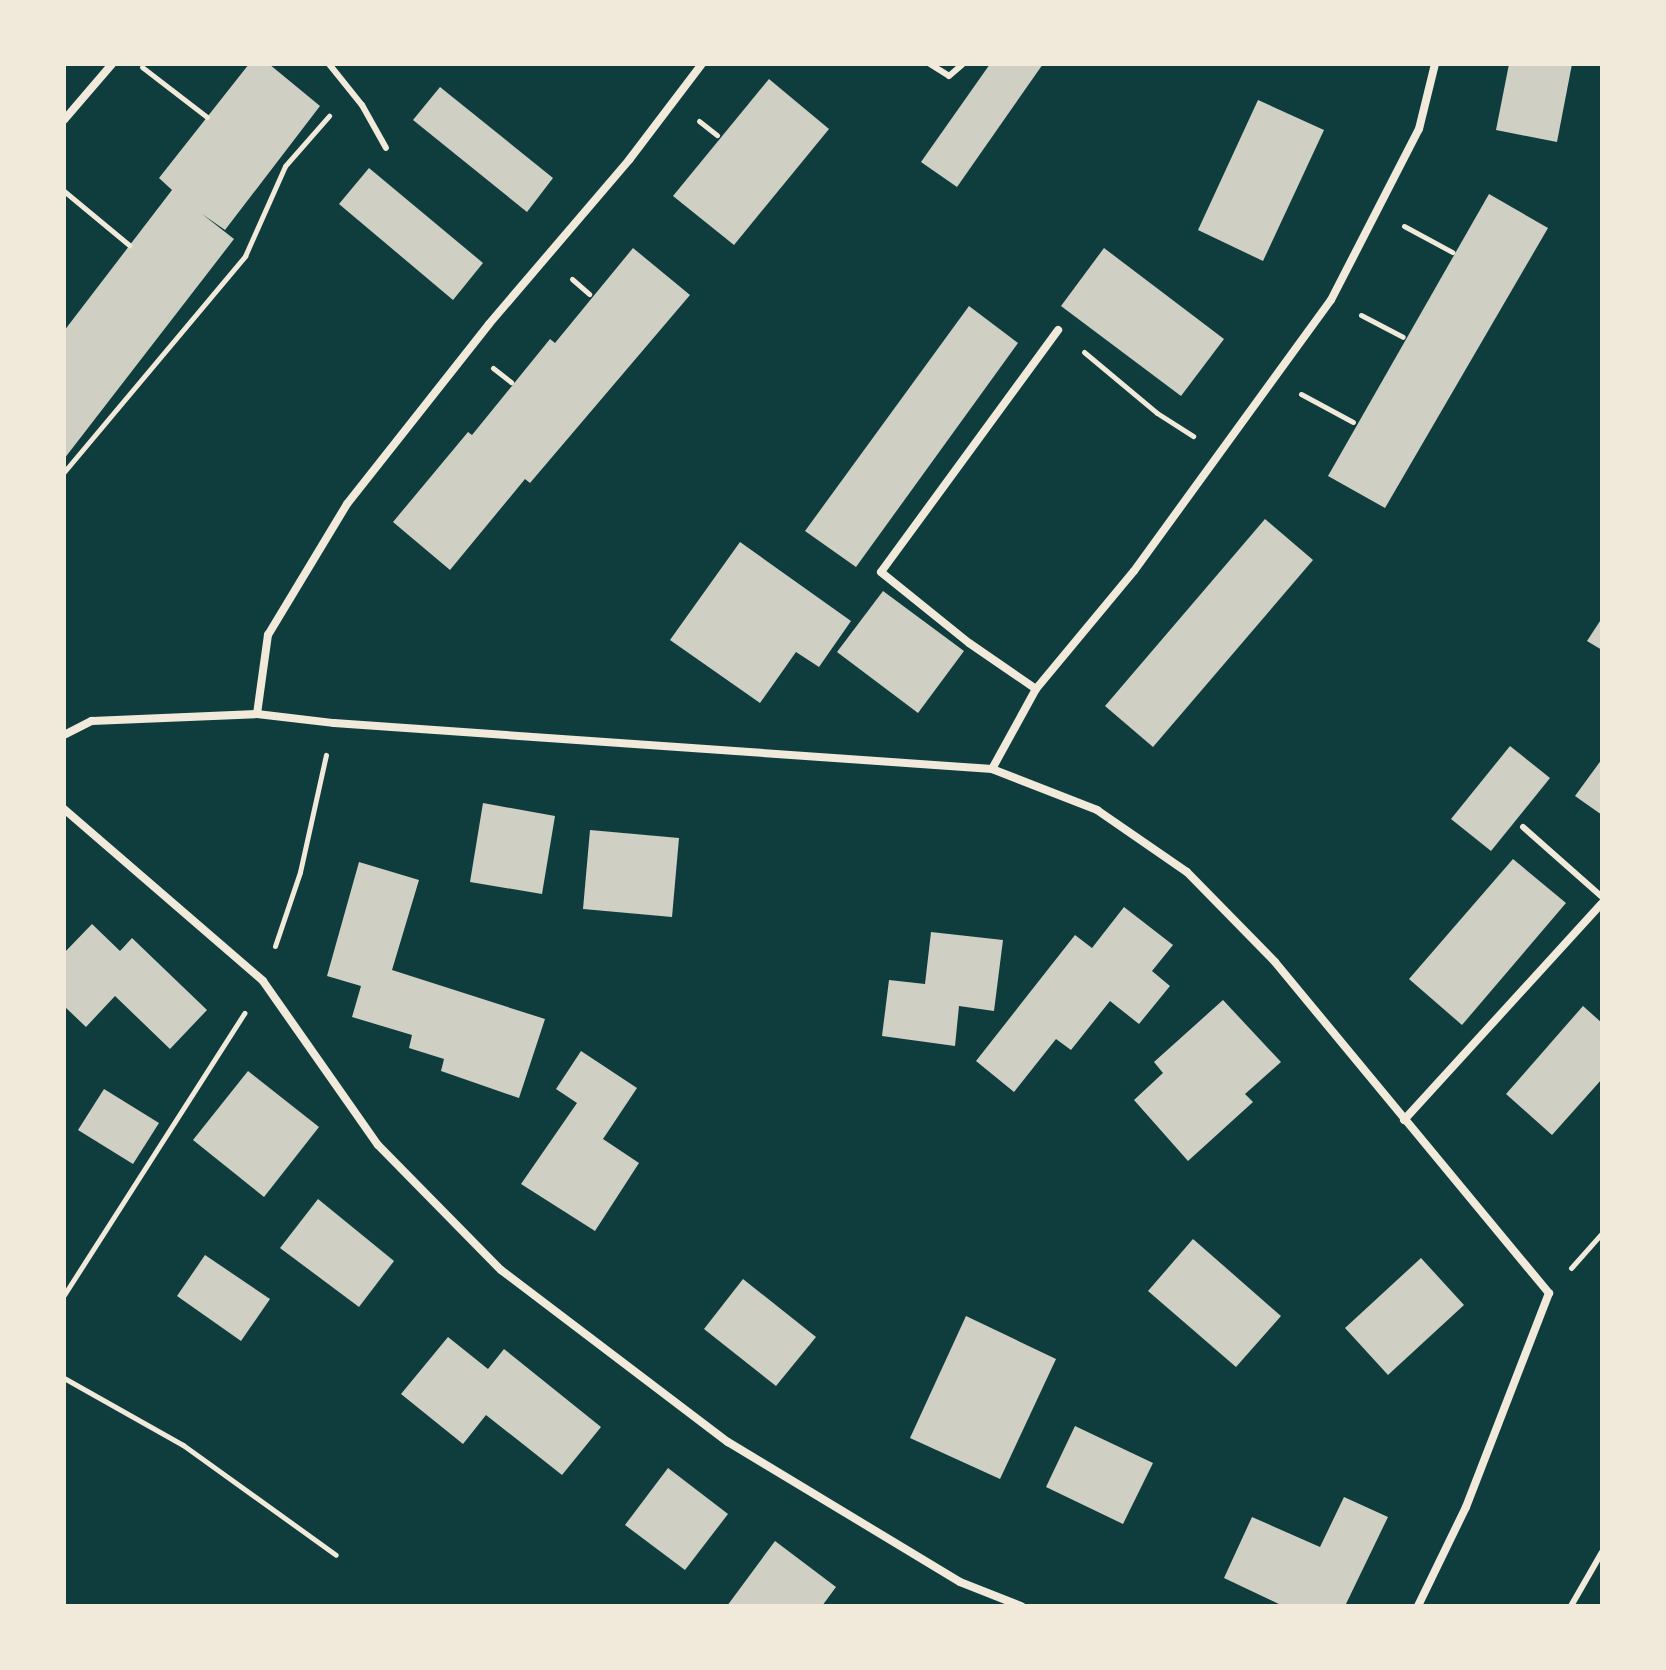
<!DOCTYPE html>
<html>
<head>
<meta charset="utf-8">
<style>
  body { margin:0 }
  #map { position:relative; width:1666px; height:1670px; overflow:hidden; background:#0f3d3e; font-family:Rubik,sans-serif }
  div>[style] { position:absolute }
  .building>* { inset:0; background:#cfcfc3 }
  .path>* { height:5px; margin:-2.5px; padding:0 2.5px; transform-origin:2.5px; border-radius:2.5px; background:#f1e9da }
  .service>* { height:6px; margin:-3px; padding:0 3px; transform-origin:3px; border-radius:3px; background:#f1e9da }
  .minor>* { height:8px; margin:-4px; padding:0 4px; transform-origin:4px; border-radius:4px; background:#f1e9da }
  span { translate:-50% -50%; white-space:nowrap; text-align:center; line-height:1.15; -webkit-text-stroke:7px #f1e9da; paint-order:stroke }
  .frame { position:absolute; inset:0; border:66px solid #f1e9da; pointer-events:none }
</style>
</head>
<body>
<div id="map">
  <div class="building">
    <div style="clip-path:polygon(249px 64px,269px 64px,320px 106px,225px 230px,202px 214px,234px 239px,64px 459px,64px 331px,172px 190px,159px 178px)"></div>
    <div style="clip-path:polygon(990px 64px,1043px 64px,957px 187px,921px 162px)"></div>
    <div style="clip-path:polygon(1509px 64px,1572px 64px,1557px 142px,1496px 130px)"></div>
    <div style="clip-path:polygon(769px 79px,829px 129px,734px 245px,673px 196px)"></div>
    <div style="clip-path:polygon(440px 87px,553px 178px,527px 212px,413px 120px)"></div>
    <div style="clip-path:polygon(1258px 100px,1324px 130px,1263px 261px,1198px 230px)"></div>
    <div style="clip-path:polygon(369px 168px,483px 263px,453px 300px,339px 204px)"></div>
    <div style="clip-path:polygon(1489px 194px,1548px 228px,1385px 508px,1328px 476px)"></div>
    <div style="clip-path:polygon(633px 248px,690px 295px,530px 483px,525px 479px,450px 570px,393px 522px,468px 432px,472px 435px,550px 339px,555px 343px)"></div>
    <div style="clip-path:polygon(1104px 248px,1224px 339px,1181px 396px,1061px 306px)"></div>
    <div style="clip-path:polygon(969px 306px,1018px 343px,856px 567px,805px 531px)"></div>
    <div style="clip-path:polygon(1265px 519px,1313px 560px,1153px 747px,1105px 706px)"></div>
    <div style="clip-path:polygon(740px 542px,851px 621px,819px 667px,796px 652px,760px 703px,670px 640px)"></div>
    <div style="clip-path:polygon(883px 591px,964px 651px,918px 713px,837px 652px)"></div>
    <div style="clip-path:polygon(1602px 618px,1602px 650px,1587px 641px)"></div>
    <div style="clip-path:polygon(1510px 746px,1550px 778px,1491px 851px,1451px 819px)"></div>
    <div style="clip-path:polygon(1602px 759px,1602px 815px,1575px 796px)"></div>
    <div style="clip-path:polygon(483px 803px,555px 816px,542px 894px,470px 882px)"></div>
    <div style="clip-path:polygon(590px 830px,679px 838px,672px 917px,583px 909px)"></div>
    <div style="clip-path:polygon(1513px 859px,1566px 903px,1462px 1025px,1409px 979px)"></div>
    <div style="clip-path:polygon(359px 862px,419px 880px,392px 970px,545px 1019px,519px 1098px,441px 1071px,444px 1059px,409px 1048px,412px 1035px,352px 1017px,361px 986px,327px 976px)"></div>
    <div style="clip-path:polygon(1124px 907px,1173px 945px,1152px 971px,1170px 986px,1139px 1024px,1110px 1001px,1071px 1050px,1056px 1039px,1014px 1092px,976px 1061px,1075px 935px,1092px 948px)"></div>
    <div style="clip-path:polygon(92px 924px,120px 951px,132px 938px,207px 1010px,170px 1049px,115px 996px,86px 1027px,64px 1006px,64px 953px)"></div>
    <div style="clip-path:polygon(931px 932px,1003px 940px,994px 1011px,959px 1006px,955px 1046px,882px 1036px,889px 980px,925px 984px)"></div>
    <div style="clip-path:polygon(1223px 1000px,1281px 1062px,1245px 1094px,1253px 1102px,1188px 1161px,1134px 1100px,1163px 1073px,1154px 1062px)"></div>
    <div style="clip-path:polygon(1583px 1006px,1602px 1023px,1602px 1079px,1552px 1135px,1506px 1094px)"></div>
    <div style="clip-path:polygon(581px 1051px,637px 1088px,603px 1139px,639px 1163px,595px 1231px,521px 1184px,577px 1103px,556px 1089px)"></div>
    <div style="clip-path:polygon(248px 1071px,319px 1127px,264px 1197px,193px 1140px)"></div>
    <div style="clip-path:polygon(104px 1089px,159px 1123px,133px 1164px,78px 1130px)"></div>
    <div style="clip-path:polygon(318px 1199px,394px 1261px,359px 1307px,280px 1248px)"></div>
    <div style="clip-path:polygon(1193px 1239px,1281px 1316px,1236px 1367px,1148px 1291px)"></div>
    <div style="clip-path:polygon(205px 1255px,270px 1299px,241px 1341px,177px 1296px)"></div>
    <div style="clip-path:polygon(1421px 1258px,1464px 1305px,1388px 1375px,1345px 1328px)"></div>
    <div style="clip-path:polygon(743px 1279px,816px 1337px,776px 1386px,704px 1329px)"></div>
    <div style="clip-path:polygon(966px 1316px,1056px 1359px,1000px 1479px,910px 1438px)"></div>
    <div style="clip-path:polygon(448px 1337px,488px 1369px,504px 1349px,601px 1427px,562px 1475px,486px 1415px,463px 1444px,401px 1394px)"></div>
    <div style="clip-path:polygon(1075px 1426px,1153px 1463px,1123px 1524px,1046px 1487px)"></div>
    <div style="clip-path:polygon(668px 1468px,728px 1514px,685px 1570px,625px 1525px)"></div>
    <div style="clip-path:polygon(1344px 1497px,1388px 1517px,1345px 1606px,1283px 1606px,1224px 1578px,1252px 1517px,1320px 1547px)"></div>
    <div style="clip-path:polygon(775px 1541px,836px 1587px,822px 1606px,727px 1606px)"></div>
  </div>
  <div class="path">
    <div style="left:142px;top:67px;width:82px;rotate:37.6deg"></div>
    <div style="left:699px;top:121px;width:23px;rotate:38deg"></div>
    <div style="left:64px;top:191px;width:85px;rotate:39.7deg"></div>
    <div style="left:1404px;top:226px;width:55px;rotate:28.4deg"></div>
    <div style="left:572px;top:279px;width:23px;rotate:41deg"></div>
    <div style="left:1361px;top:315px;width:47px;rotate:27.6deg"></div>
    <div style="left:1084px;top:352px;width:95px;rotate:39.9deg"></div>
    <div style="left:1157px;top:413px;width:43px;rotate:32.6deg"></div>
    <div style="left:493px;top:368px;width:23px;rotate:38deg"></div>
    <div style="left:1301px;top:394px;width:59px;rotate:28.3deg"></div>
    <div style="left:64px;top:472px;width:282px;rotate:-50deg"></div>
    <div style="left:245px;top:256px;width:98px;rotate:-66deg"></div>
    <div style="left:285px;top:166px;width:67px;rotate:-48.7deg"></div>
    <div style="left:275px;top:946px;width:78px;rotate:-71.3deg"></div>
    <div style="left:300px;top:872px;width:120px;rotate:-77.5deg"></div>
    <div style="left:1571px;top:1268px;width:47px;rotate:-48.5deg"></div>
    <div style="left:64px;top:1295px;width:335px;rotate:-57.4deg"></div>
    <div style="left:64px;top:1378px;width:137px;rotate:29.4deg"></div>
    <div style="left:183px;top:1445px;width:188px;rotate:35.7deg"></div>
  </div>
  <div class="service">
    <div style="left:329px;top:64px;width:53px;rotate:51.2deg"></div>
    <div style="left:362px;top:105px;width:49px;rotate:60.8deg"></div>
    <div style="left:930px;top:64px;width:22px;rotate:32deg"></div>
    <div style="left:949px;top:76px;width:18px;rotate:-41deg"></div>
    <div style="left:1523px;top:827px;width:106px;rotate:41.5deg"></div>
    <div style="left:1571px;top:1606px;width:62px;rotate:-60.1deg"></div>
  </div>
  <div class="minor">
    <div style="left:64px;top:120px;width:74px;rotate:-49.4deg"></div>
    <div style="left:1036px;top:689px;width:81px;rotate:-145.5deg"></div>
    <div style="left:969px;top:643px;width:113px;rotate:-141.1deg"></div>
    <div style="left:881px;top:572px;width:300px;rotate:-53.8deg"></div>
    <div style="left:257px;top:714px;width:80px;rotate:-82.1deg"></div>
    <div style="left:268px;top:635px;width:153px;rotate:-58.9deg"></div>
    <div style="left:347px;top:504px;width:229px;rotate:-51.7deg"></div>
    <div style="left:489px;top:324px;width:216px;rotate:-49.5deg"></div>
    <div style="left:629px;top:160px;width:121px;rotate:-52.8deg"></div>
    <div style="left:64px;top:735px;width:31px;rotate:-27deg"></div>
    <div style="left:92px;top:721px;width:165px;rotate:-2.4deg"></div>
    <div style="left:257px;top:714px;width:78px;rotate:6.7deg"></div>
    <div style="left:334px;top:723px;width:660px;rotate:4deg"></div>
    <div style="left:992px;top:769px;width:113px;rotate:21.3deg"></div>
    <div style="left:1097px;top:810px;width:109px;rotate:34.6deg"></div>
    <div style="left:1187px;top:872px;width:126px;rotate:45.6deg"></div>
    <div style="left:1275px;top:962px;width:430px;rotate:50.4deg"></div>
    <div style="left:1549px;top:1293px;width:230px;rotate:111.2deg"></div>
    <div style="left:1466px;top:1507px;width:110px;rotate:115.9deg"></div>
    <div style="left:992px;top:769px;width:91px;rotate:-61.2deg"></div>
    <div style="left:1036px;top:689px;width:153px;rotate:-50.3deg"></div>
    <div style="left:1134px;top:571px;width:335px;rotate:-54deg"></div>
    <div style="left:1331px;top:300px;width:192px;rotate:-62.8deg"></div>
    <div style="left:1419px;top:129px;width:67px;rotate:-76.2deg"></div>
    <div style="left:64px;top:809px;width:263px;rotate:40.8deg"></div>
    <div style="left:263px;top:981px;width:200px;rotate:55deg"></div>
    <div style="left:378px;top:1145px;width:175px;rotate:45.5deg"></div>
    <div style="left:501px;top:1270px;width:285px;rotate:37.2deg"></div>
    <div style="left:728px;top:1442px;width:271px;rotate:31.1deg"></div>
    <div style="left:960px;top:1582px;width:66px;rotate:21.5deg"></div>
    <div style="left:1404px;top:1120px;width:294px;rotate:-47.6deg"></div>
  </div>
  <div class="frame"></div>
</div>
</body>
</html>
